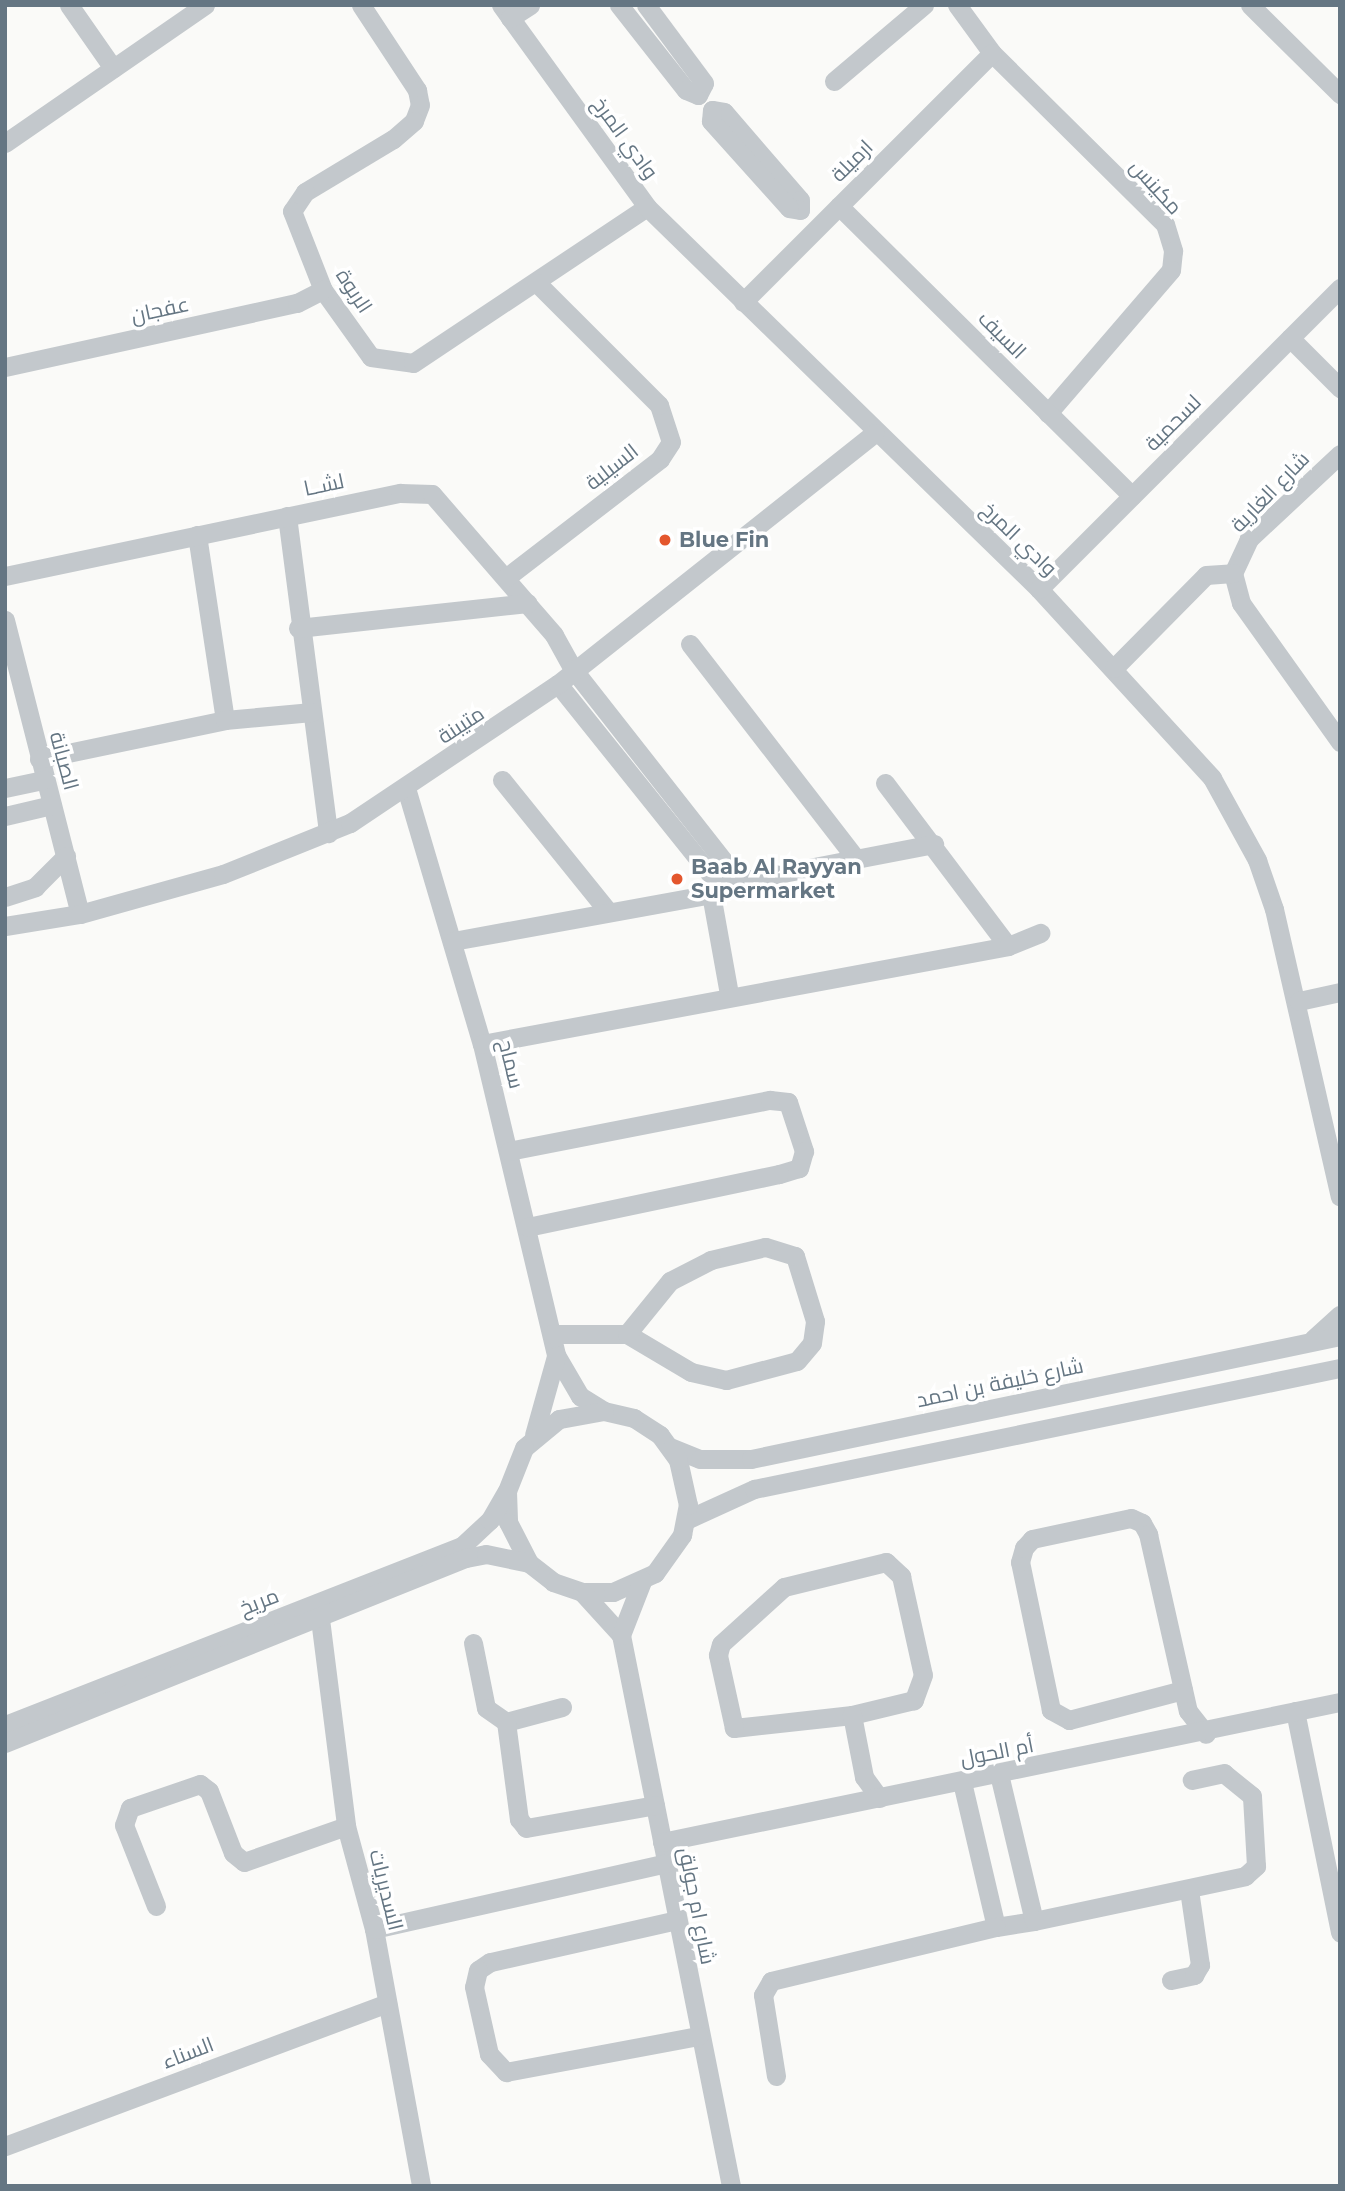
<!DOCTYPE html>
<html>
<head>
<meta charset="utf-8">
<style>
  body { margin:0 }
  #map { position:relative; width:1345px; height:2191px; overflow:hidden; background:#fafaf8; font-family:Montserrat,Cairo,sans-serif }
  div>[style] { position:absolute }
  .minor>* { height:19px; margin:-9.5px; padding:0 9.5px; transform-origin:9.5px; border-radius:9.5px; background:#c3c8cc }
  .dots>* { width:19px; height:19px; translate:-50% -50%; box-sizing:border-box; border:4px solid #fff; border-radius:50% }
  span { translate:-50% -50%; white-space:nowrap; text-align:center; line-height:1.15; -webkit-text-stroke:7px #fff; paint-order:stroke }
  .street-label { font-size:21px; color:#657683 }
  .poi-label { font-size:21px; color:#657683; font-weight:700 }
  .left { translate:0 -50%; text-align:left }
  .frame { position:absolute; inset:0; border:7px solid #657683; pointer-events:none }
</style>
</head>
<body>
<div id="map">
  <div class="minor">
    <div style="left:69px;top:5px;width:77px;rotate:55.1deg"></div>
    <div style="left:361px;top:5px;width:102px;rotate:56.6deg"></div>
    <div style="left:417px;top:90px;width:15px;rotate:79deg"></div>
    <div style="left:420px;top:105px;width:17px;rotate:111deg"></div>
    <div style="left:414px;top:121px;width:28px;rotate:139deg"></div>
    <div style="left:393px;top:139px;width:103px;rotate:148.9deg"></div>
    <div style="left:305px;top:192px;width:23px;rotate:124deg"></div>
    <div style="left:292px;top:211px;width:85px;rotate:68.6deg"></div>
    <div style="left:323px;top:290px;width:82px;rotate:54.4deg"></div>
    <div style="left:371px;top:357px;width:42px;rotate:8.1deg"></div>
    <div style="left:413px;top:363px;width:281px;rotate:-33.7deg"></div>
    <div style="left:501px;top:5px;width:249px;rotate:54.1deg"></div>
    <div style="left:647px;top:207px;width:547px;rotate:44.26deg"></div>
    <div style="left:1039px;top:589px;width:256px;rotate:47.5deg"></div>
    <div style="left:1212px;top:778px;width:94px;rotate:61.2deg"></div>
    <div style="left:1257px;top:860px;width:52px;rotate:70.9deg"></div>
    <div style="left:1274px;top:909px;width:295px;rotate:77.1deg"></div>
    <div style="left:619px;top:5px;width:108px;rotate:51.8deg"></div>
    <div style="left:686px;top:90px;width:13px;rotate:23deg"></div>
    <div style="left:698px;top:95px;width:13px;rotate:-63deg"></div>
    <div style="left:704px;top:83px;width:97px;rotate:-126.6deg"></div>
    <div style="left:957px;top:5px;width:59px;rotate:53.9deg"></div>
    <div style="left:992px;top:53px;width:243px;rotate:44.7deg"></div>
    <div style="left:1165px;top:224px;width:28px;rotate:73deg"></div>
    <div style="left:1173px;top:251px;width:19px;rotate:96deg"></div>
    <div style="left:1171px;top:270px;width:189px;rotate:130.7deg"></div>
    <div style="left:1250px;top:5px;width:127px;rotate:44.7deg"></div>
    <div style="left:510px;top:18px;width:24px;rotate:-33deg"></div>
    <div style="left:834px;top:81px;width:118px;rotate:-40.2deg"></div>
    <div style="left:712px;top:110px;width:12px;rotate:9deg"></div>
    <div style="left:724px;top:112px;width:116px;rotate:49.2deg"></div>
    <div style="left:800px;top:200px;width:10px;rotate:90deg"></div>
    <div style="left:800px;top:210px;width:11px;rotate:-170deg"></div>
    <div style="left:789px;top:208px;width:117px;rotate:-131.9deg"></div>
    <div style="left:711px;top:121px;width:11px;rotate:-85deg"></div>
    <div style="left:5px;top:143px;width:243px;rotate:-34.6deg"></div>
    <div style="left:839px;top:206px;width:412px;rotate:44.7deg"></div>
    <div style="left:743px;top:302px;width:352px;rotate:-45deg"></div>
    <div style="left:1290px;top:338px;width:71px;rotate:45deg"></div>
    <div style="left:5px;top:367px;width:299px;rotate:-12.4deg"></div>
    <div style="left:297px;top:303px;width:29px;rotate:-27deg"></div>
    <div style="left:1340px;top:454px;width:125px;rotate:137deg"></div>
    <div style="left:1249px;top:539px;width:38px;rotate:115deg"></div>
    <div style="left:1233px;top:573px;width:31px;rotate:75deg"></div>
    <div style="left:1241px;top:603px;width:171px;rotate:54.5deg"></div>
    <div style="left:287px;top:516px;width:320px;rotate:82.6deg"></div>
    <div style="left:197px;top:535px;width:187px;rotate:81.4deg"></div>
    <div style="left:5px;top:576px;width:404px;rotate:-11.9deg"></div>
    <div style="left:400px;top:493px;width:32px;rotate:2deg"></div>
    <div style="left:432px;top:494px;width:186px;rotate:49.1deg"></div>
    <div style="left:554px;top:635px;width:39px;rotate:61deg"></div>
    <div style="left:573px;top:669px;width:269px;rotate:51.9deg"></div>
    <div style="left:507px;top:577px;width:193px;rotate:-37.6deg"></div>
    <div style="left:660px;top:459px;width:20px;rotate:-57deg"></div>
    <div style="left:671px;top:442px;width:39px;rotate:-108deg"></div>
    <div style="left:659px;top:405px;width:173px;rotate:-135deg"></div>
    <div style="left:1039px;top:589px;width:426px;rotate:-45deg"></div>
    <div style="left:5px;top:620px;width:303px;rotate:75.7deg"></div>
    <div style="left:298px;top:628px;width:231px;rotate:-6.2deg"></div>
    <div style="left:690px;top:644px;width:267px;rotate:52.3deg"></div>
    <div style="left:1114px;top:668px;width:131px;rotate:-45.3deg"></div>
    <div style="left:1206px;top:575px;width:27px;rotate:-4deg"></div>
    <div style="left:558px;top:684px;width:259px;rotate:51.3deg"></div>
    <div style="left:39px;top:759px;width:190px;rotate:-11.8deg"></div>
    <div style="left:225px;top:720px;width:87px;rotate:-5.3deg"></div>
    <div style="left:502px;top:780px;width:167px;rotate:51.1deg"></div>
    <div style="left:885px;top:783px;width:204px;rotate:53deg"></div>
    <div style="left:5px;top:788px;width:40px;rotate:-12deg"></div>
    <div style="left:406px;top:788px;width:267px;rotate:73.5deg"></div>
    <div style="left:482px;top:1044px;width:320px;rotate:76.6deg"></div>
    <div style="left:556px;top:1355px;width:48px;rotate:59.7deg"></div>
    <div style="left:580px;top:1396px;width:28px;rotate:32deg"></div>
    <div style="left:5px;top:816px;width:48px;rotate:-13.2deg"></div>
    <div style="left:726px;top:884px;width:212px;rotate:-10.9deg"></div>
    <div style="left:5px;top:897px;width:32px;rotate:-18deg"></div>
    <div style="left:35px;top:887px;width:44px;rotate:-45deg"></div>
    <div style="left:5px;top:926px;width:76px;rotate:-9.1deg"></div>
    <div style="left:80px;top:914px;width:148px;rotate:-15.6deg"></div>
    <div style="left:223px;top:874px;width:137px;rotate:-21.9deg"></div>
    <div style="left:350px;top:823px;width:250px;rotate:-33.8deg"></div>
    <div style="left:558px;top:684px;width:404px;rotate:-38.4deg"></div>
    <div style="left:453px;top:941px;width:262px;rotate:-10.3deg"></div>
    <div style="left:711px;top:894px;width:102px;rotate:79.8deg"></div>
    <div style="left:1299px;top:1001px;width:42px;rotate:-12.4deg"></div>
    <div style="left:482px;top:1044px;width:535px;rotate:-10.55deg"></div>
    <div style="left:1008px;top:946px;width:35px;rotate:-22deg"></div>
    <div style="left:509px;top:1151px;width:266px;rotate:-11.1deg"></div>
    <div style="left:770px;top:1100px;width:18px;rotate:6deg"></div>
    <div style="left:788px;top:1102px;width:52px;rotate:71.9deg"></div>
    <div style="left:804px;top:1151px;width:18px;rotate:106deg"></div>
    <div style="left:799px;top:1168px;width:21px;rotate:163deg"></div>
    <div style="left:779px;top:1174px;width:257px;rotate:168.1deg"></div>
    <div style="left:552px;top:1334px;width:75px"></div>
    <div style="left:627px;top:1334px;width:74px;rotate:30.7deg"></div>
    <div style="left:691px;top:1372px;width:36px;rotate:13deg"></div>
    <div style="left:726px;top:1380px;width:73px;rotate:-15deg"></div>
    <div style="left:797px;top:1361px;width:23px;rotate:-50deg"></div>
    <div style="left:812px;top:1343px;width:22px;rotate:-82deg"></div>
    <div style="left:815px;top:1321px;width:68px;rotate:-107.1deg"></div>
    <div style="left:795px;top:1256px;width:31px;rotate:-163deg"></div>
    <div style="left:765px;top:1247px;width:56px;rotate:166.5deg"></div>
    <div style="left:711px;top:1260px;width:46px;rotate:152.9deg"></div>
    <div style="left:670px;top:1281px;width:68px;rotate:129.1deg"></div>
    <div style="left:1313px;top:1339px;width:36px;rotate:-42deg"></div>
    <div style="left:534px;top:1435px;width:82px;rotate:-74.4deg"></div>
    <div style="left:670px;top:1447px;width:32px;rotate:22deg"></div>
    <div style="left:700px;top:1459px;width:51px"></div>
    <div style="left:751px;top:1459px;width:602px;rotate:-11.8deg"></div>
    <div style="left:686px;top:1520px;width:75px;rotate:-24.5deg"></div>
    <div style="left:754px;top:1489px;width:598px;rotate:-11.67deg"></div>
    <div style="left:582px;top:1592px;width:31px"></div>
    <div style="left:613px;top:1592px;width:46px;rotate:-24.3deg"></div>
    <div style="left:655px;top:1573px;width:47px;rotate:-54.6deg"></div>
    <div style="left:682px;top:1535px;width:31px;rotate:-79deg"></div>
    <div style="left:688px;top:1505px;width:46px;rotate:-102.5deg"></div>
    <div style="left:678px;top:1460px;width:31px;rotate:-126deg"></div>
    <div style="left:660px;top:1435px;width:31px;rotate:-147deg"></div>
    <div style="left:634px;top:1418px;width:31px;rotate:-167deg"></div>
    <div style="left:604px;top:1411px;width:46px;rotate:169.9deg"></div>
    <div style="left:559px;top:1419px;width:45px;rotate:140.4deg"></div>
    <div style="left:524px;top:1448px;width:46px;rotate:111.6deg"></div>
    <div style="left:507px;top:1491px;width:31px;rotate:88deg"></div>
    <div style="left:508px;top:1522px;width:46px;rotate:62.9deg"></div>
    <div style="left:529px;top:1563px;width:31px;rotate:38deg"></div>
    <div style="left:553px;top:1582px;width:31px;rotate:19deg"></div>
    <div style="left:582px;top:1592px;width:58px;rotate:47.8deg"></div>
    <div style="left:621px;top:1635px;width:562px;rotate:78.71deg"></div>
    <div style="left:318px;top:1603px;width:225px;rotate:82.8deg"></div>
    <div style="left:346px;top:1826px;width:107px;rotate:74.8deg"></div>
    <div style="left:374px;top:1929px;width:261px;rotate:79.6deg"></div>
    <div style="left:621px;top:1635px;width:58px;rotate:-68.7deg"></div>
    <div style="left:473px;top:1643px;width:66px;rotate:78.7deg"></div>
    <div style="left:486px;top:1708px;width:24px;rotate:35deg"></div>
    <div style="left:1183px;top:1690px;width:118px;rotate:165.3deg"></div>
    <div style="left:1069px;top:1720px;width:21px;rotate:-151deg"></div>
    <div style="left:1051px;top:1710px;width:151px;rotate:-101.8deg"></div>
    <div style="left:1020px;top:1562px;width:15px;rotate:-74deg"></div>
    <div style="left:1024px;top:1548px;width:12px;rotate:-48deg"></div>
    <div style="left:1032px;top:1539px;width:101px;rotate:-12deg"></div>
    <div style="left:1131px;top:1518px;width:12px;rotate:24deg"></div>
    <div style="left:1142px;top:1523px;width:13px;rotate:61deg"></div>
    <div style="left:1148px;top:1534px;width:181px;rotate:77.3deg"></div>
    <div style="left:1188px;top:1711px;width:29px;rotate:52deg"></div>
    <div style="left:562px;top:1707px;width:58px;rotate:165deg"></div>
    <div style="left:506px;top:1722px;width:98px;rotate:82.4deg"></div>
    <div style="left:519px;top:1819px;width:11px;rotate:52deg"></div>
    <div style="left:526px;top:1828px;width:131px;rotate:-10.1deg"></div>
    <div style="left:1295px;top:1711px;width:226px;rotate:78.5deg"></div>
    <div style="left:852px;top:1715px;width:119px;rotate:173.7deg"></div>
    <div style="left:734px;top:1728px;width:75px;rotate:-102.4deg"></div>
    <div style="left:718px;top:1655px;width:11px;rotate:-75deg"></div>
    <div style="left:721px;top:1644px;width:85px;rotate:-42.1deg"></div>
    <div style="left:784px;top:1587px;width:105px;rotate:-13.8deg"></div>
    <div style="left:886px;top:1562px;width:21px;rotate:43deg"></div>
    <div style="left:901px;top:1576px;width:101px;rotate:77.5deg"></div>
    <div style="left:923px;top:1675px;width:27px;rotate:110deg"></div>
    <div style="left:914px;top:1700px;width:64px;rotate:166.4deg"></div>
    <div style="left:852px;top:1715px;width:63px;rotate:79deg"></div>
    <div style="left:864px;top:1777px;width:26px;rotate:54deg"></div>
    <div style="left:5px;top:1725px;width:491px;rotate:-21.4deg"></div>
    <div style="left:462px;top:1546px;width:38px;rotate:-43deg"></div>
    <div style="left:490px;top:1520px;width:32px;rotate:-60deg"></div>
    <div style="left:5px;top:1743px;width:497px;rotate:-21.9deg"></div>
    <div style="left:466px;top:1558px;width:20px;rotate:-11deg"></div>
    <div style="left:486px;top:1554px;width:44px;rotate:11.8deg"></div>
    <div style="left:962px;top:1782px;width:149px;rotate:76.8deg"></div>
    <div style="left:996px;top:1927px;width:38px;rotate:-9deg"></div>
    <div style="left:1034px;top:1921px;width:151px;rotate:-103.4deg"></div>
    <div style="left:662px;top:1842px;width:692px;rotate:-11.67deg"></div>
    <div style="left:156px;top:1906px;width:87px;rotate:-111.6deg"></div>
    <div style="left:124px;top:1825px;width:18px;rotate:-71deg"></div>
    <div style="left:130px;top:1808px;width:74px;rotate:-18.9deg"></div>
    <div style="left:200px;top:1784px;width:11px;rotate:38deg"></div>
    <div style="left:209px;top:1791px;width:66px;rotate:68.8deg"></div>
    <div style="left:233px;top:1853px;width:14px;rotate:39deg"></div>
    <div style="left:244px;top:1862px;width:108px;rotate:-19.4deg"></div>
    <div style="left:677px;top:1920px;width:192px;rotate:167.3deg"></div>
    <div style="left:490px;top:1962px;width:14px;rotate:146deg"></div>
    <div style="left:478px;top:1970px;width:17px;rotate:103deg"></div>
    <div style="left:474px;top:1987px;width:69px;rotate:77.4deg"></div>
    <div style="left:489px;top:2054px;width:25px;rotate:47deg"></div>
    <div style="left:506px;top:2072px;width:196px;rotate:-10.6deg"></div>
    <div style="left:1034px;top:1921px;width:216px;rotate:-12deg"></div>
    <div style="left:1245px;top:1876px;width:15px;rotate:-42deg"></div>
    <div style="left:1256px;top:1866px;width:70px;rotate:-93.3deg"></div>
    <div style="left:1252px;top:1796px;width:36px;rotate:-141deg"></div>
    <div style="left:1224px;top:1773px;width:33px;rotate:168deg"></div>
    <div style="left:374px;top:1929px;width:299px;rotate:-12.7deg"></div>
    <div style="left:1171px;top:1980px;width:24px;rotate:-12deg"></div>
    <div style="left:1194px;top:1975px;width:12px;rotate:-59deg"></div>
    <div style="left:1200px;top:1965px;width:76px;rotate:-98.3deg"></div>
    <div style="left:776px;top:2076px;width:82px;rotate:-99.1deg"></div>
    <div style="left:763px;top:1995px;width:16px;rotate:-60deg"></div>
    <div style="left:771px;top:1981px;width:231px;rotate:-13.5deg"></div>
    <div style="left:5px;top:2146px;width:408px;rotate:-20.5deg"></div>
  </div>
  <div class="dots">
    <div style="left:665px;top:540px;background:#e4572e"></div>
    <div style="left:677px;top:879px;background:#e4572e"></div>
  </div>
  <div class="street-label">
    <span style="left:625px;top:138px;rotate:54deg">وادي المرخ</span>
    <span style="left:852px;top:161px;rotate:-45deg">ارميلة</span>
    <span style="left:1156px;top:187px;rotate:48deg">مكينس</span>
    <span style="left:354px;top:291px;rotate:57deg">الربوة</span>
    <span style="left:160px;top:310px;rotate:-12deg">عفجان</span>
    <span style="left:1002px;top:335px;rotate:45deg">السيف</span>
    <span style="left:1173px;top:423px;rotate:-45deg">لسحمية</span>
    <span style="left:612px;top:467px;rotate:-38deg">السيلية</span>
    <span style="left:324px;top:485px;rotate:-12deg">لشــا</span>
    <span style="left:1270px;top:492px;rotate:-46deg">شارع الغارية</span>
    <span style="left:1019px;top:539px;rotate:44deg">وادي المرخ</span>
    <span style="left:461px;top:725px;rotate:-33deg">متيبنة</span>
    <span style="left:64px;top:761px;rotate:75deg">الصبانة</span>
    <span style="left:511px;top:1064px;rotate:76deg">سماح</span>
    <span style="left:1000px;top:1383px;rotate:-12deg">شارع خليفة بن احمد</span>
    <span style="left:259px;top:1602px;rotate:-21deg">مريخ</span>
    <span style="left:997px;top:1752px;rotate:-11deg">أم الحول</span>
    <span style="left:386px;top:1890px;rotate:76deg">السديريات</span>
    <span style="left:697px;top:1906px;rotate:79deg">شارع ام جولق</span>
    <span style="left:188px;top:2053px;rotate:-21deg">السناء</span>
  </div>
  <div class="poi-label">
    <span class="left" style="left:679px;top:540px">Blue Fin</span>
    <span class="left" style="left:691px;top:879px">Baab Al Rayyan<br>Supermarket</span>
  </div>
  <div class="frame"></div>
</div>
</body>
</html>
